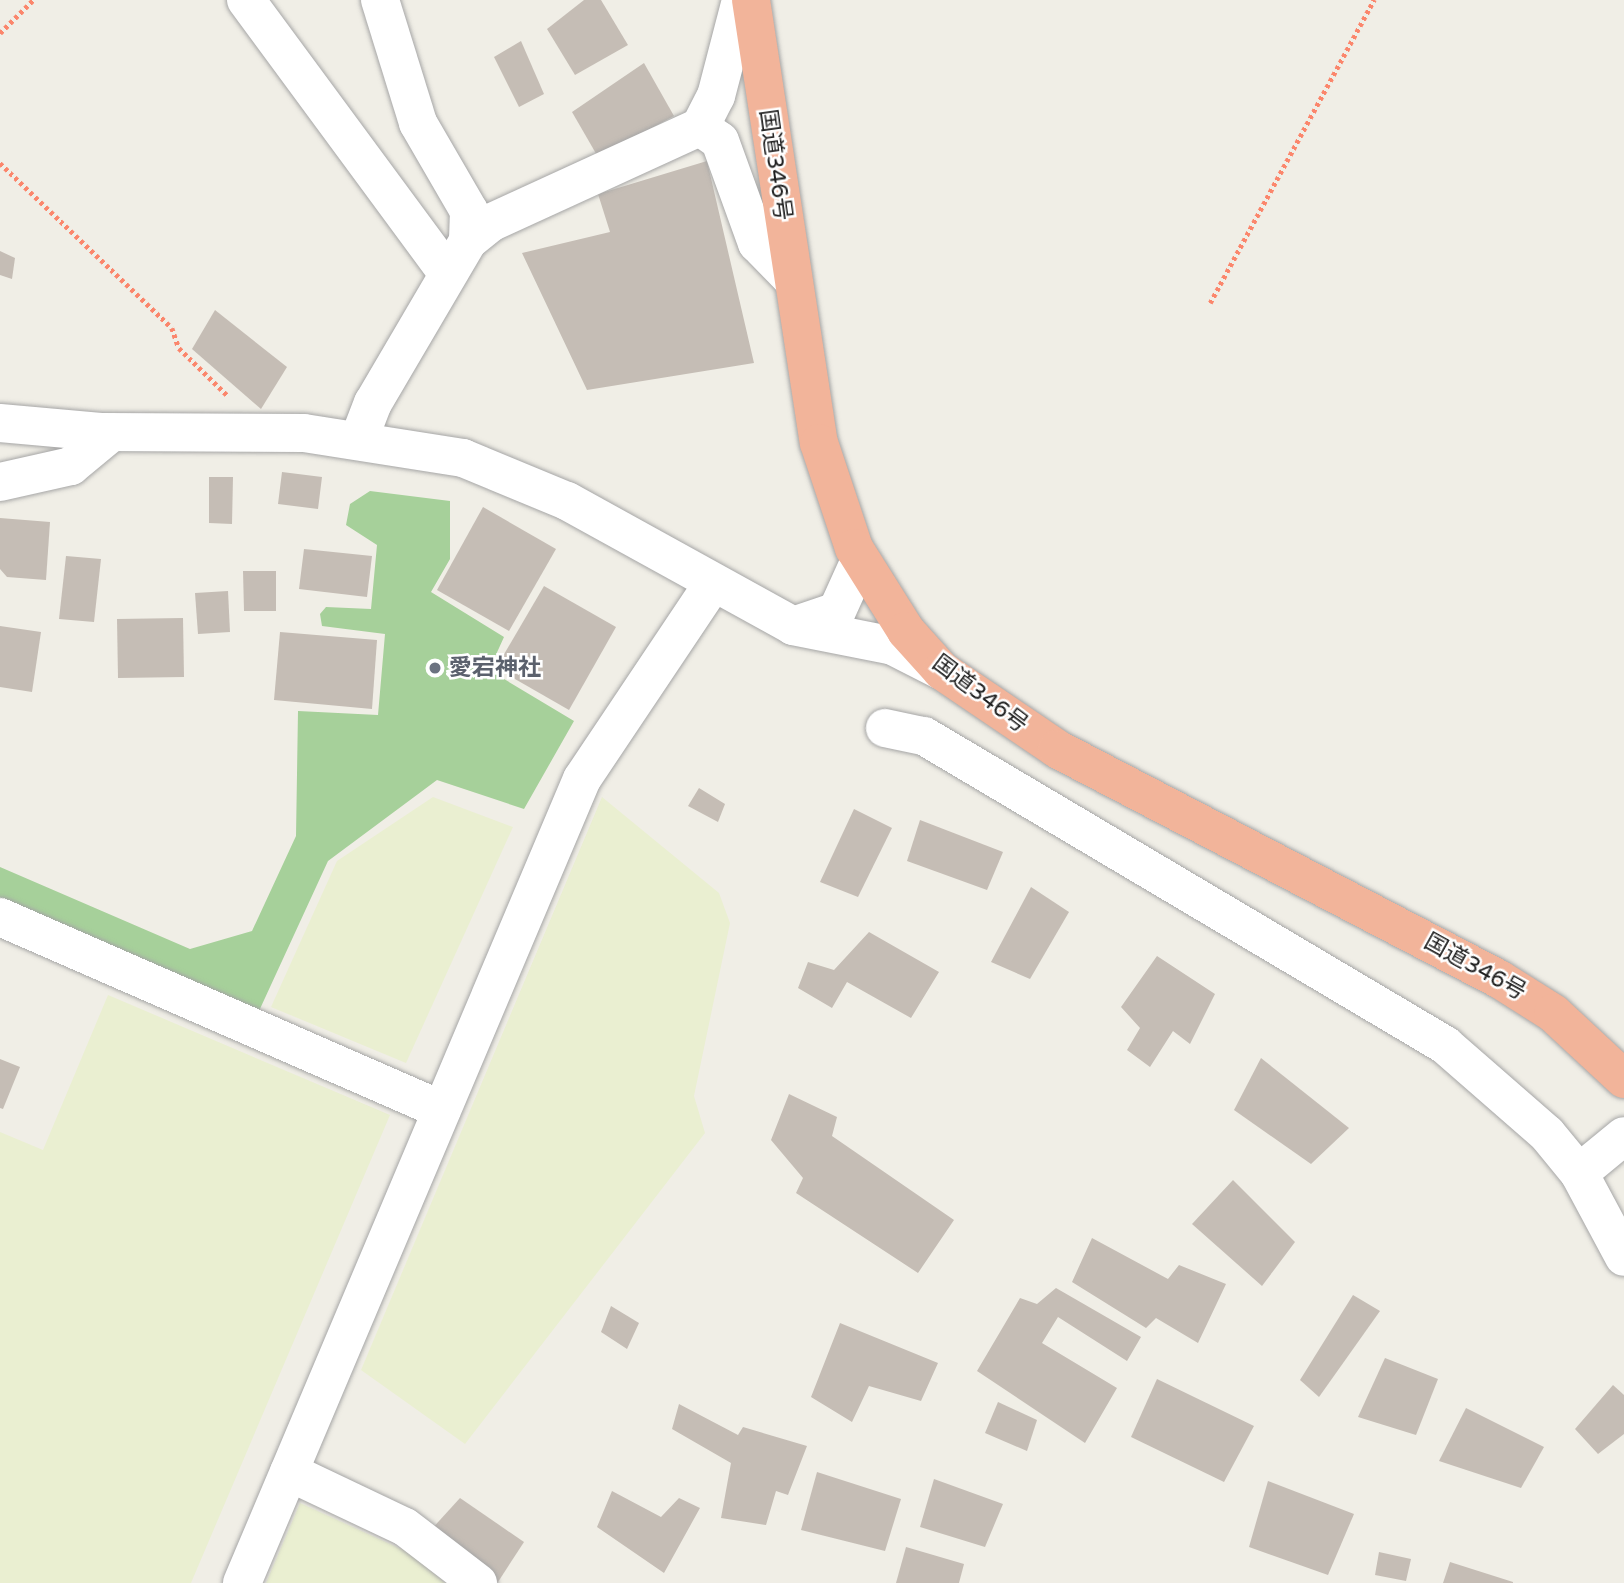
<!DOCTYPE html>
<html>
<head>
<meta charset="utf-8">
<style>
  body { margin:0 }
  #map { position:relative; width:1624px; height:1583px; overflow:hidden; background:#f0eee6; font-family:"Varela Round","Noto Sans JP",sans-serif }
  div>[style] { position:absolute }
  .farmland>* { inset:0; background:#eaefd1 }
  .forest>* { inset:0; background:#a6d09a }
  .building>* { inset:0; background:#c5bdb5 }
  .path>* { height:4.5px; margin-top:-2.25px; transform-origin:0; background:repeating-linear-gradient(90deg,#fb866c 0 3.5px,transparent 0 7px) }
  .roads { filter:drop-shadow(0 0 2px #a6a6a6) drop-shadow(0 0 2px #a6a6a6) }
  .minor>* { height:38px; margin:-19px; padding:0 19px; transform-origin:19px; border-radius:19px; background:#fff }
  .tertiary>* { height:38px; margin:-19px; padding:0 19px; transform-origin:19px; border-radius:19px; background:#fff }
  .trunk>* { height:38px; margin:-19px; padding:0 19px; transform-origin:19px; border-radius:19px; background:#f2b49a }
  .dots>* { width:19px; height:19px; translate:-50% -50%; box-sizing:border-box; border:4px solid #fff; border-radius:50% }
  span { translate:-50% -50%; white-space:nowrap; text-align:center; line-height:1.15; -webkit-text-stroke:5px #fff; paint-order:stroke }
  .street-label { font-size:23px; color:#1f1f1f }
  .worship-label { font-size:23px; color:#5b616d; font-weight:700 }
  .left { translate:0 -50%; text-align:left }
</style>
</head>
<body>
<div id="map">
  <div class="farmland">
    <div style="clip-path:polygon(433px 797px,513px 827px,406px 1063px,271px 1007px,337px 861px)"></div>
    <div style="clip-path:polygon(602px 797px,719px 893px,730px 923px,694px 1096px,705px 1133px,465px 1444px,361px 1370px)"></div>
    <div style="clip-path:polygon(108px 995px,390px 1115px,191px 1583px,0 1583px,0 1132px,43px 1150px)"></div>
    <div style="clip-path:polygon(300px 1503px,410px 1553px,445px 1583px,266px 1583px)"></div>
  </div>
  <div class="forest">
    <div style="clip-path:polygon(370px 491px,450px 501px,450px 559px,431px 592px,504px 637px,489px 670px,574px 721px,524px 809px,437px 780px,328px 861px,259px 1011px,0 898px,0 867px,190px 949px,252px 931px,296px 836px,298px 711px,378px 715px,385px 634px,322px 626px,320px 614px,326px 607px,371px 609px,377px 545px,346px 525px,350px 504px)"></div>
  </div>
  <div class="building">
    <div style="clip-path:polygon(584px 0,601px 0,628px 45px,575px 75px,547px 29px)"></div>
    <div style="clip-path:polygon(521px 41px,544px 94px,519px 107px,494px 57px)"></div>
    <div style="clip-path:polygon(644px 63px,674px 116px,598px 157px,572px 112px)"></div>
    <div style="clip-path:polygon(707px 161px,754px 363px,587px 390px,522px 253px,610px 232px,598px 194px)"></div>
    <div style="clip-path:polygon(0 251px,15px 258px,12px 279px,0 275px)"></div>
    <div style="clip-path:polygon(215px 310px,287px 367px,261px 409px,192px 349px)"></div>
    <div style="clip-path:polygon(282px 472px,322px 477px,318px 509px,278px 504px)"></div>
    <div style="clip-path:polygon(209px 477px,233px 477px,232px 524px,209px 523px)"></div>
    <div style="clip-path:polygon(483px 507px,556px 549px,509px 631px,437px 590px)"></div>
    <div style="clip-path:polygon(0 518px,50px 522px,46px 580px,7px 577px,0 569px)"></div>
    <div style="clip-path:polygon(304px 549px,372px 556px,367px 597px,299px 589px)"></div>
    <div style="clip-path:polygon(66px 556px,101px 559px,94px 622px,59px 619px)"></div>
    <div style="clip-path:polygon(243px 571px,276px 571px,276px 611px,244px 611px)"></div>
    <div style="clip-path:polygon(544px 586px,616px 627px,569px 710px,496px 668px)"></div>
    <div style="clip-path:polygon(228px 591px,230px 632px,198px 634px,195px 593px)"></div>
    <div style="clip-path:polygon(183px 618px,184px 677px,118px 678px,117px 619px)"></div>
    <div style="clip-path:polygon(0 626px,41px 632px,32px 692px,0 687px)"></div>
    <div style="clip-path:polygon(280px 632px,377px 640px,372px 709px,274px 700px)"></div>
    <div style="clip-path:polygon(699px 788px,725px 804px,718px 822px,688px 806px)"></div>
    <div style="clip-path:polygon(854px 809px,892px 828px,858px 897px,820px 882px)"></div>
    <div style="clip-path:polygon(920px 820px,1003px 852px,987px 890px,907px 861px)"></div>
    <div style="clip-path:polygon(1031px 887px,1069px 912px,1030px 979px,991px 962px)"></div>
    <div style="clip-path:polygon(869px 932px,939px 972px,911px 1018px,847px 982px,832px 1008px,798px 988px,808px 962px,834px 970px)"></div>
    <div style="clip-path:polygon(1157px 956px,1215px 994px,1190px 1044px,1173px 1031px,1150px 1067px,1127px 1050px,1140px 1028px,1121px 1007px)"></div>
    <div style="clip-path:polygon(1261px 1058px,1349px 1128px,1311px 1164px,1234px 1110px)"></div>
    <div style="clip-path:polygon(0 1059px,20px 1067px,3px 1109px,0 1108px)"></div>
    <div style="clip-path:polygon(789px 1094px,837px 1117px,832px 1136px,954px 1220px,918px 1273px,796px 1193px,803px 1178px,771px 1140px)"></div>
    <div style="clip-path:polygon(1233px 1180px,1295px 1242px,1262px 1286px,1192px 1224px)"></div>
    <div style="clip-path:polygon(1092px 1238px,1168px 1279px,1179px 1265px,1226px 1284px,1198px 1343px,1156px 1318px,1146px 1328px,1072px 1282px)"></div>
    <div style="clip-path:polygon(1056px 1288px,1141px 1337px,1127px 1361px,1058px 1317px,1042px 1343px,1117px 1388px,1085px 1443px,977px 1371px,1020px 1298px,1037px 1304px)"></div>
    <div style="clip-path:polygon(1353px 1295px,1380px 1311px,1319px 1397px,1300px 1380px)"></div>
    <div style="clip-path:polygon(611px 1306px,639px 1323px,627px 1349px,601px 1332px)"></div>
    <div style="clip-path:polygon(840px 1323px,938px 1363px,921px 1401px,869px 1386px,852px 1422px,811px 1397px)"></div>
    <div style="clip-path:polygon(1385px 1358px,1438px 1379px,1416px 1435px,1358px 1417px)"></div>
    <div style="clip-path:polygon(1157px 1379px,1254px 1426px,1224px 1482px,1131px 1437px)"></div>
    <div style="clip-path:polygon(1613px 1385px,1624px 1395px,1624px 1434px,1598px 1454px,1575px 1429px)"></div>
    <div style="clip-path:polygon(998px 1402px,1037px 1420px,1027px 1451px,985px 1433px)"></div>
    <div style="clip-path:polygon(679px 1404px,738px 1435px,743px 1427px,807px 1446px,788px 1495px,776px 1491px,766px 1525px,721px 1518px,731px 1463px,672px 1429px)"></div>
    <div style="clip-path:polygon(1466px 1408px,1544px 1447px,1521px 1488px,1439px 1461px)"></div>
    <div style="clip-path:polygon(817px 1472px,901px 1499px,885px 1551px,801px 1530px)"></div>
    <div style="clip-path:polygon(934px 1479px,1003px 1504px,985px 1547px,920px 1527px)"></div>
    <div style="clip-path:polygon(1268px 1481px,1354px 1514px,1328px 1575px,1249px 1547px)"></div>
    <div style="clip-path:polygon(612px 1491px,661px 1517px,679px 1498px,700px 1508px,664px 1573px,597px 1527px)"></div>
    <div style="clip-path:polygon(460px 1498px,524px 1542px,498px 1582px,429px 1532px)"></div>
    <div style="clip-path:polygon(906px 1547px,964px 1564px,959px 1583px,896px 1583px)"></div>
    <div style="clip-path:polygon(1379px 1552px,1411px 1559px,1406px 1581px,1375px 1575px)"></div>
    <div style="clip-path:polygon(1450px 1562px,1513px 1582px,1513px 1583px,1443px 1583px)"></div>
  </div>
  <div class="path">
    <div style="left:0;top:33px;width:47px;rotate:-45deg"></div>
    <div style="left:0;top:163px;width:238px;rotate:43.8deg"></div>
    <div style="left:172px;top:328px;width:21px;rotate:71deg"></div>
    <div style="left:179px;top:348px;width:67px;rotate:44.4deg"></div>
    <div style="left:1210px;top:303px;width:345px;rotate:-61.6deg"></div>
  </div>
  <div class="roads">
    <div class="minor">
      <div style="left:246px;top:0;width:339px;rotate:53.6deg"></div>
      <div style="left:380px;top:0;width:129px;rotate:72.8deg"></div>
      <div style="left:418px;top:123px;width:102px;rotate:59.9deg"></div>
      <div style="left:469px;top:211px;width:30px;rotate:92deg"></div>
      <div style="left:700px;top:127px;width:24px;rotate:35deg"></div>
      <div style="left:720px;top:141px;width:109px;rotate:70.1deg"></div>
      <div style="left:757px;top:243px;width:49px;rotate:45.8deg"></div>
      <div style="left:359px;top:439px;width:39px;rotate:-69deg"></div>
      <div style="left:373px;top:403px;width:188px;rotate:-59.6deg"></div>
      <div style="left:468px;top:241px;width:28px;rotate:-39deg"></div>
      <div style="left:490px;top:223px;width:231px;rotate:-24.6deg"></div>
      <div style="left:700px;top:127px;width:35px;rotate:-63deg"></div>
      <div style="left:716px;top:96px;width:99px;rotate:-75.4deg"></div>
      <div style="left:0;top:482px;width:73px;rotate:-12.7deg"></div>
      <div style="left:71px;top:466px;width:53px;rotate:-39.7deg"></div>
      <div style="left:793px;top:626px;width:46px;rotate:-18.8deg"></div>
      <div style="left:837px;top:611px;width:56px;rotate:-65.7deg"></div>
      <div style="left:885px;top:728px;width:40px;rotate:12deg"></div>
      <div style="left:924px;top:736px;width:606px;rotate:30.67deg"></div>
      <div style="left:1445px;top:1045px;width:135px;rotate:41.1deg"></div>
      <div style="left:1547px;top:1134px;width:50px;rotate:50.6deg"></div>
      <div style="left:1579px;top:1173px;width:95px;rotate:61.8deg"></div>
      <div style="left:0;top:917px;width:482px;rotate:23.6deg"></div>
      <div style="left:1579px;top:1173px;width:58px;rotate:-39.4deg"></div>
      <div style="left:289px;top:1472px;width:128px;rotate:25.4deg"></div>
      <div style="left:405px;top:1527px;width:92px;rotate:37.5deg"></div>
      <div style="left:242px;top:1583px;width:873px;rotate:-67.08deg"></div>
      <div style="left:582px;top:779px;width:234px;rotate:-56.2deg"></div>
    </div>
    <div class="tertiary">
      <div style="left:0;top:423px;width:101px;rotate:5.1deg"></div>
      <div style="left:101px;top:432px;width:203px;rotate:0.3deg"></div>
      <div style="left:304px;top:433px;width:161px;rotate:8.9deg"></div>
      <div style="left:463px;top:458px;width:113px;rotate:22.5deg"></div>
      <div style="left:567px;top:501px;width:258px;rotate:28.9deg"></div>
      <div style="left:793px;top:626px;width:102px;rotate:11.3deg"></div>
      <div style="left:893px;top:646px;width:53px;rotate:27.1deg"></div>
    </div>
    <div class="trunk">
      <div style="left:751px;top:0;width:448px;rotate:81.3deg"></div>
      <div style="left:819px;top:443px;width:111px;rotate:71.6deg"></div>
      <div style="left:854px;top:548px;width:98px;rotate:57.9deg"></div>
      <div style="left:906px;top:631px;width:54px;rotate:48deg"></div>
      <div style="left:942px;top:671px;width:139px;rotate:34.1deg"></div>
      <div style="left:1057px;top:749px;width:498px;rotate:27.5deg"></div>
      <div style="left:1499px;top:979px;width:64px;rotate:32.2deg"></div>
      <div style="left:1553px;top:1013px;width:97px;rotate:42.9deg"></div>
    </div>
  </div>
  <div class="dots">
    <div style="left:435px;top:668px;background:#6b7280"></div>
  </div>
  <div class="street-label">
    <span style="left:775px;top:165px;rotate:82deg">国道346号</span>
    <span style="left:980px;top:694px;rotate:37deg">国道346号</span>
    <span style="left:1475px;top:967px;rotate:29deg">国道346号</span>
  </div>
  <div class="worship-label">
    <span class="left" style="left:449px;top:668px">愛宕神社</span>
  </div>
</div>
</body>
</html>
